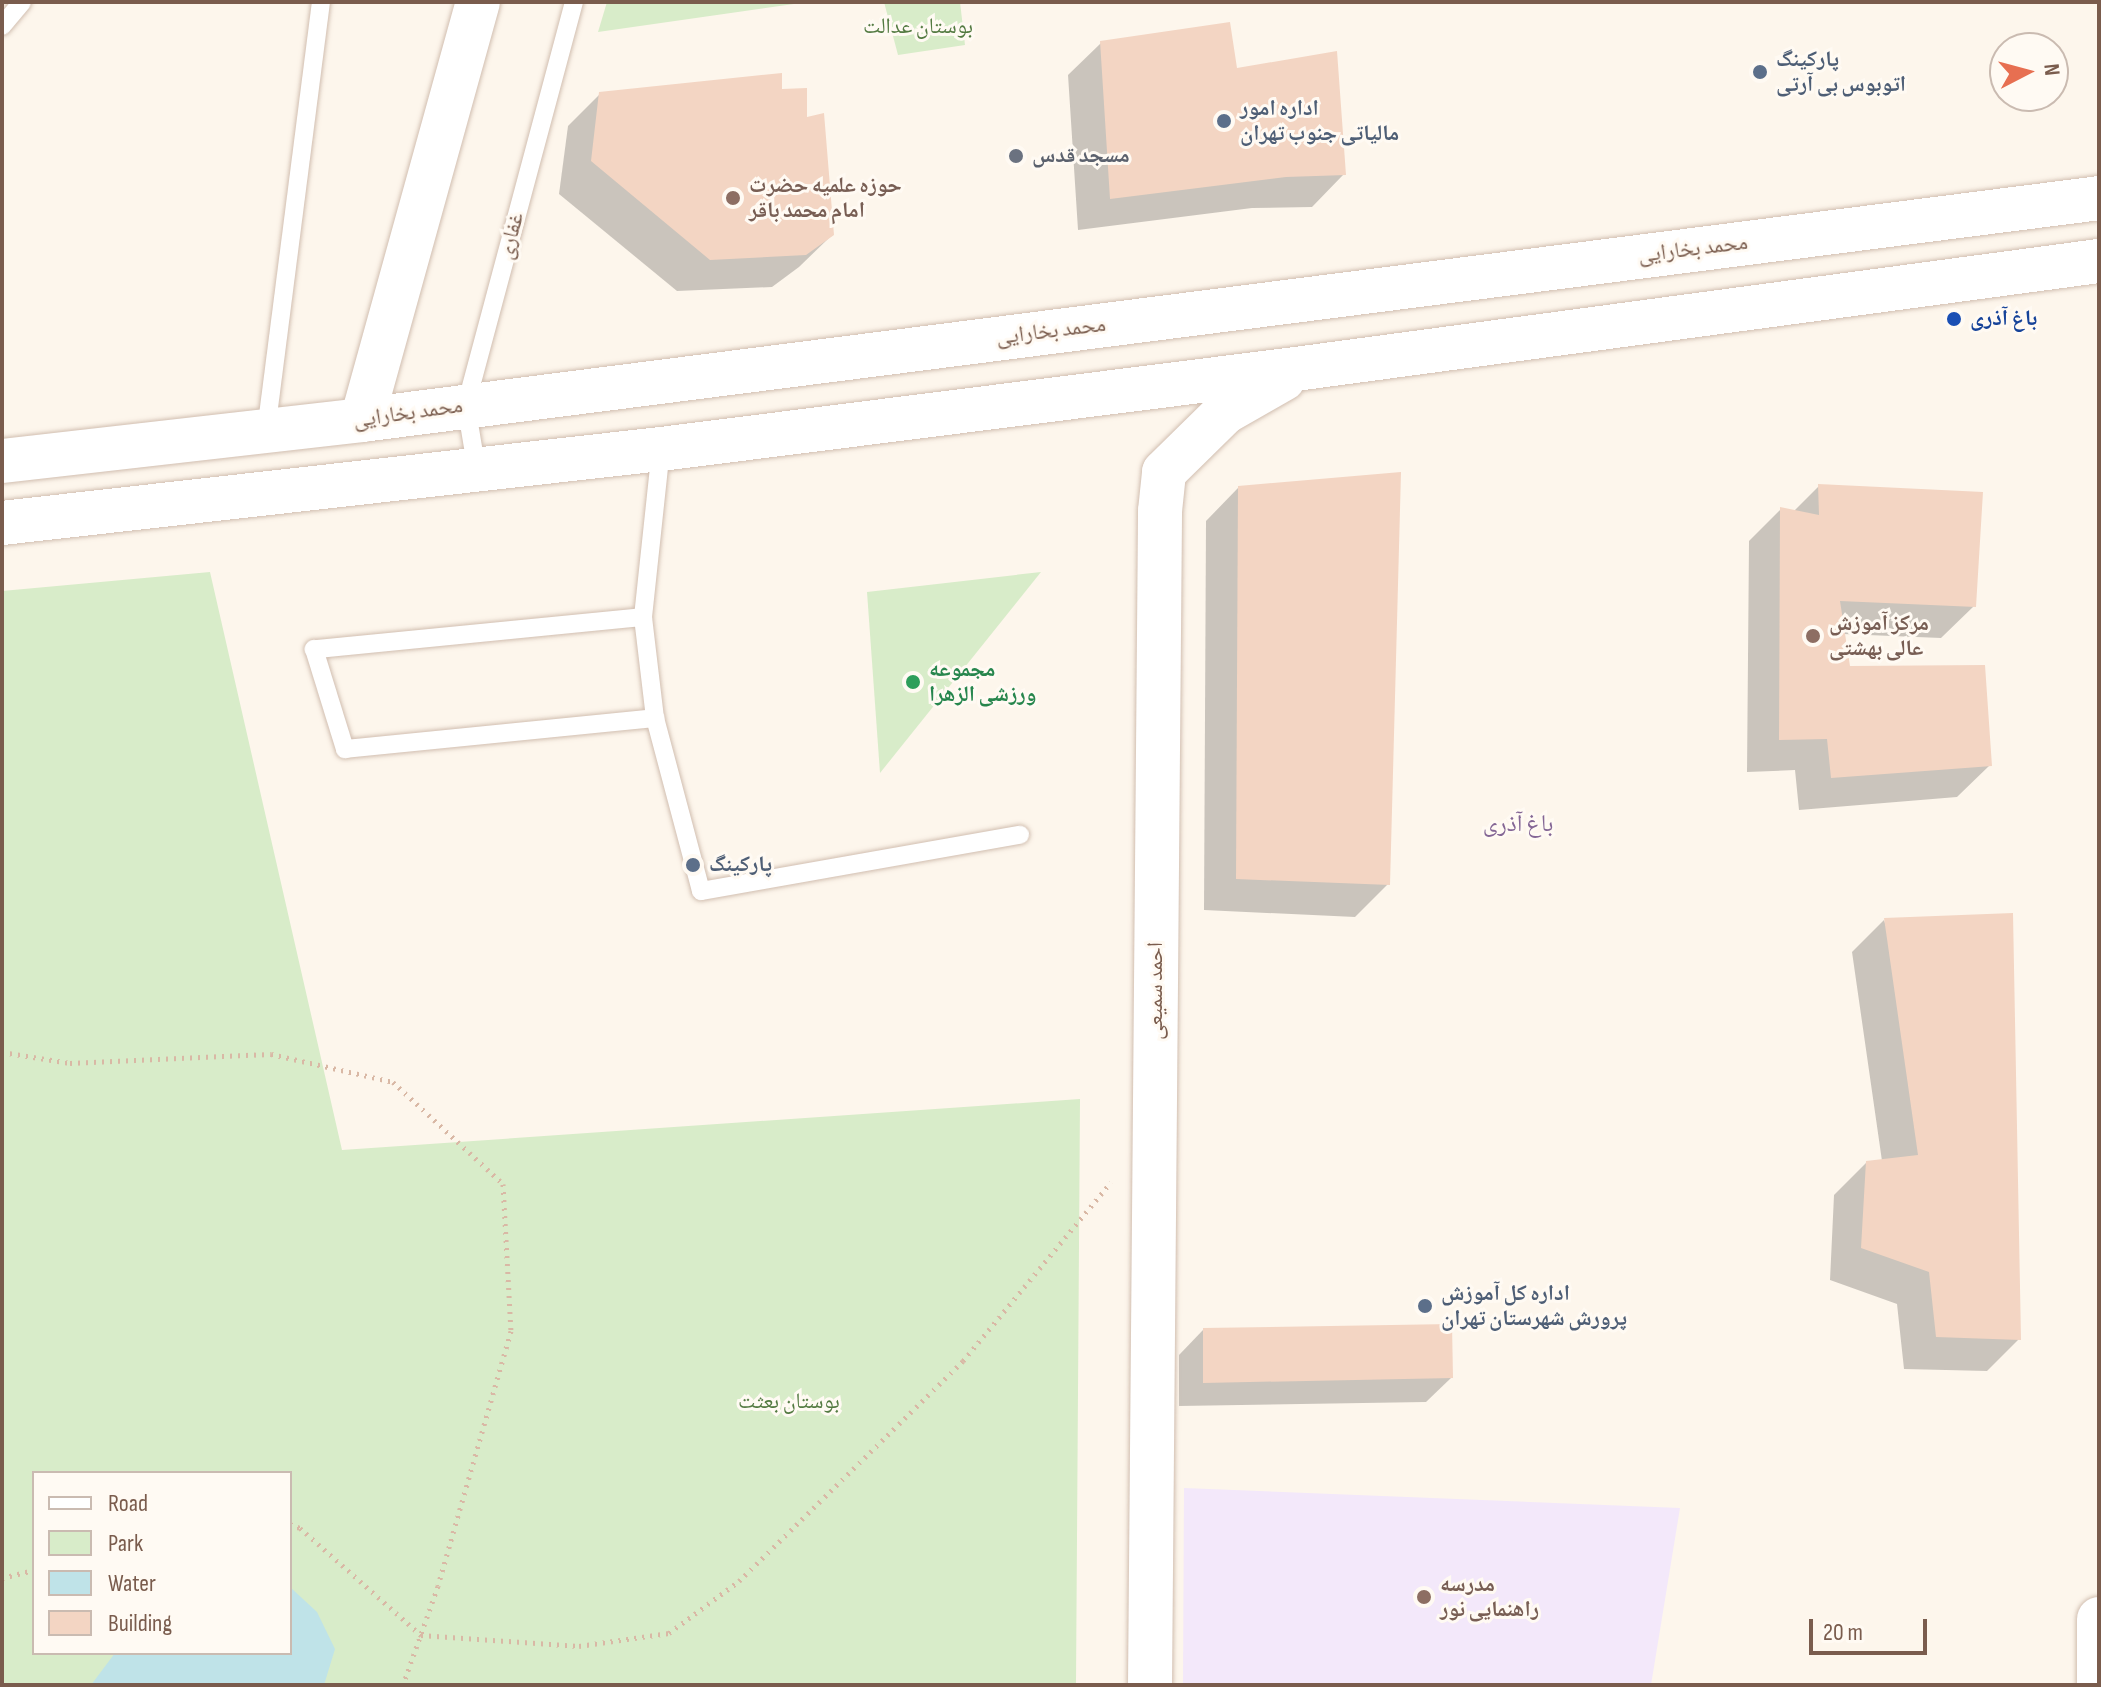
<!DOCTYPE html>
<html>
<head>
<meta charset="utf-8">
<style>
  body { margin:0 }
  #map { position:relative; width:2101px; height:1687px; overflow:hidden; background:#fdf6ec; font-family:"Sofia Sans Condensed","Noto Naskh Arabic",sans-serif }
  div>[style] { position:absolute }
  .education>* { inset:0; background:#f3e8fa }
  .green>* { inset:0; background:#d8ecc9 }
  .water>* { inset:0; background:#bfe3e8 }
  .shadow>* { inset:0; background:#0003 }
  .building>* { inset:0; background:#f3d5c3 }
  .path>* { height:5px; margin-top:-2.5px; transform-origin:0; background:repeating-linear-gradient(90deg,#d9b8a5 0 2px,transparent 0 8px) }
  .roads { filter:drop-shadow(0 0 2px #d1beb0) drop-shadow(0 0 2px #d1beb0) }
  .lane>* { height:18px; margin:-9px; padding:0 9px; transform-origin:9px; border-radius:9px; background:#fff }
  .secondary>* { height:44px; margin:-22px; padding:0 22px; transform-origin:22px; border-radius:22px; background:#fff }
  .dots>* { width:22px; height:22px; translate:-50% -50%; box-sizing:border-box; border:4px solid #fffaf3; border-radius:50% }
  span { translate:-50% -50%; white-space:nowrap; text-align:center; line-height:1.15; -webkit-text-stroke:6px #fffaf3; paint-order:stroke }
  .park-label { font-size:22px; color:#537a41 }
  .service-label { font-size:22px; color:#4e5e75; font-weight:700 }
  .left { translate:0 -50%; text-align:left }
  .worship-label { font-size:22px; color:#5b616d; font-weight:700 }
  .education-label { font-size:22px; color:#785e54; font-weight:700 }
  .street-label { font-size:22px; color:#7a5c4d }
  .transit-label { font-size:22px; color:#164399; font-weight:700 }
  .leisure-label { font-size:22px; color:#27864d; font-weight:700 }
  .neighbourhood-label { font-size:24px; color:#846695 }
  .frame { position:absolute; inset:0; border:4px solid #7a5c4d; pointer-events:none }
  .legend { position:absolute; left:32px; top:1471px; width:260px; height:184px; box-sizing:border-box; background:#fffaf3; border:2px solid #cabbb1; margin:0; padding:10px 14px; list-style:none; font-size:24px; color:#7a5c4d }
  .legend li { display:flex; align-items:center; gap:16px; height:40px }
  .legend b { width:40px; border:2px solid #cabbb1 }
  .north { position:absolute; left:1989px; top:32px; width:80px; height:80px; box-sizing:border-box; background:#fffaf3; border:2px solid #cabbb1; border-radius:50%; rotate:84deg; font-size:22px; font-weight:700; line-height:32px; text-align:center; color:#7a5c4d }
  .north::after { content:''; display:block; margin:auto; width:28px; height:36px; background:#e76f51; clip-path:polygon(50% 0,100% 100%,50% 72%,0 100%) }
  .scale { position:absolute; left:1809px; top:1619px; width:118px; height:36px; box-sizing:border-box; border:4px solid #7a5c4d; border-top:0; padding-left:10px; font-size:24px; line-height:28px; white-space:nowrap; color:#7a5c4d; -webkit-text-stroke:6px #fffaf3; paint-order:stroke }
</style>
</head>
<body>
<div id="map">
  <div class="education">
    <div style="clip-path:polygon(1184px 1488px,1680px 1508px,1651px 1685px,1183px 1685px)"></div>
  </div>
  <div class="green">
    <div style="clip-path:polygon(607px 2px,808px 2px,598px 32px)"></div>
    <div style="clip-path:polygon(884px 2px,960px 2px,965px 45px,898px 55px)"></div>
    <div style="clip-path:polygon(evenodd,210px 572px,342px 1150px,1080px 1099px,1076px 1685px,2px 1685px,2px 591px,210px 572px,34px 1473px,290px 1473px,290px 1653px,34px 1653px,34px 1473px)"></div>
    <div style="clip-path:polygon(1041px 572px,880px 773px,867px 592px)"></div>
  </div>
  <div class="water">
    <div style="clip-path:polygon(290px 1587px,317px 1612px,335px 1649px,324px 1685px,91px 1685px,115px 1653px,290px 1653px)"></div>
  </div>
  <div class="shadow">
    <div style="clip-path:polygon(1101px 43px,1236px 70px,1344px 174px,1312px 207px,1252px 208px,1078px 230px,1068px 75px)"></div>
    <div style="clip-path:polygon(780px 91px,805px 120px,832px 235px,799px 267px,772px 287px,677px 291px,559px 194px,568px 126px,600px 94px)"></div>
    <div style="clip-path:polygon(1819px 486px,1974px 606px,1941px 638px,1843px 634px,1848px 668px,1990px 765px,1957px 797px,1799px 810px,1795px 770px,1747px 772px,1749px 541px,1781px 509px,1793px 512px)"></div>
    <div style="clip-path:polygon(1238px 488px,1388px 884px,1355px 917px,1204px 910px,1206px 521px)"></div>
    <div style="clip-path:polygon(1884px 920px,2019px 1339px,1987px 1371px,1904px 1369px,1897px 1304px,1830px 1280px,1834px 1195px,1866px 1163px,1882px 1161px,1852px 952px)"></div>
    <div style="clip-path:polygon(1203px 1330px,1451px 1378px,1426px 1402px,1179px 1406px,1179px 1355px)"></div>
  </div>
  <div class="building">
    <div style="clip-path:polygon(1230px 22px,1237px 68px,1337px 51px,1346px 175px,1286px 177px,1110px 199px,1100px 41px)"></div>
    <div style="clip-path:polygon(782px 73px,782px 89px,807px 88px,807px 117px,824px 113px,834px 235px,806px 255px,710px 260px,591px 161px,599px 92px)"></div>
    <div style="clip-path:polygon(1401px 472px,1390px 885px,1236px 879px,1238px 486px)"></div>
    <div style="clip-path:polygon(1818px 484px,1983px 492px,1976px 607px,1840px 601px,1850px 666px,1985px 665px,1992px 766px,1831px 778px,1827px 739px,1779px 740px,1780px 507px,1819px 515px)"></div>
    <div style="clip-path:polygon(2013px 913px,2021px 1340px,1936px 1337px,1929px 1272px,1861px 1248px,1866px 1161px,1918px 1155px,1884px 918px)"></div>
    <div style="clip-path:polygon(1452px 1324px,1453px 1378px,1203px 1383px,1203px 1328px)"></div>
  </div>
  <div class="path">
    <div style="left:2px;top:1052px;width:69px;rotate:9.2deg"></div>
    <div style="left:70px;top:1063px;width:201px;rotate:-2.6deg"></div>
    <div style="left:271px;top:1054px;width:125px;rotate:12.9deg"></div>
    <div style="left:393px;top:1082px;width:150px;rotate:42.8deg"></div>
    <div style="left:503px;top:1184px;width:147px;rotate:86.9deg"></div>
    <div style="left:511px;top:1331px;width:265px;rotate:106deg"></div>
    <div style="left:438px;top:1586px;width:105px;rotate:109.5deg"></div>
    <div style="left:290px;top:1524px;width:11px;rotate:22deg"></div>
    <div style="left:300px;top:1528px;width:162px;rotate:41.5deg"></div>
    <div style="left:421px;top:1635px;width:158px;rotate:4deg"></div>
    <div style="left:579px;top:1646px;width:91px;rotate:-8.2deg"></div>
    <div style="left:669px;top:1633px;width:87px;rotate:-36.6deg"></div>
    <div style="left:739px;top:1581px;width:314px;rotate:-44.5deg"></div>
    <div style="left:963px;top:1361px;width:232px;rotate:-50.4deg"></div>
    <div style="left:2px;top:1578px;width:33px;rotate:-14deg"></div>
  </div>
  <div class="roads">
    <div class="lane">
      <div style="left:2px;top:26px;width:31px;rotate:-50deg"></div>
      <div style="left:266px;top:431px;width:433px;rotate:-82.7deg"></div>
      <div style="left:477px;top:471px;width:67px;rotate:-99.5deg"></div>
      <div style="left:466px;top:405px;width:417px;rotate:-75deg"></div>
      <div style="left:643px;top:617px;width:331px;rotate:174.4deg"></div>
      <div style="left:314px;top:649px;width:105px;rotate:72.8deg"></div>
      <div style="left:345px;top:749px;width:312px;rotate:-5.7deg"></div>
      <div style="left:655px;top:718px;width:179px;rotate:75.1deg"></div>
      <div style="left:701px;top:891px;width:324px;rotate:-10deg"></div>
      <div style="left:655px;top:718px;width:102px;rotate:-96.8deg"></div>
      <div style="left:643px;top:617px;width:169px;rotate:-83.9deg"></div>
    </div>
    <div class="secondary">
      <div style="left:362px;top:420px;width:434px;rotate:-74.5deg"></div>
      <div style="left:2px;top:461px;width:362px;rotate:-6.5deg"></div>
      <div style="left:362px;top:420px;width:1751px;rotate:-7.28deg"></div>
      <div style="left:2px;top:523px;width:663px;rotate:-6.41deg"></div>
      <div style="left:661px;top:449px;width:647px;rotate:-7.19deg"></div>
      <div style="left:1303px;top:368px;width:803px;rotate:-7.66deg"></div>
      <div style="left:1150px;top:1685px;width:1174px;rotate:-89.51deg"></div>
      <div style="left:1160px;top:511px;width:39px;rotate:-84deg"></div>
      <div style="left:1164px;top:472px;width:86px;rotate:-44.5deg"></div>
      <div style="left:1225px;top:412px;width:67px;rotate:-29.6deg"></div>
      <div style="left:2099px;top:1685px;width:66px;rotate:-90deg"></div>
    </div>
  </div>
  <div class="dots">
    <div style="left:1760px;top:72px;background:#5c6f8a"></div>
    <div style="left:1224px;top:121px;background:#5c6f8a"></div>
    <div style="left:1016px;top:156px;background:#6b7280"></div>
    <div style="left:733px;top:198px;background:#8d6e63"></div>
    <div style="left:1954px;top:319px;background:#1a4fb4"></div>
    <div style="left:1813px;top:636px;background:#8d6e63"></div>
    <div style="left:913px;top:682px;background:#2e9e5b"></div>
    <div style="left:693px;top:865px;background:#5c6f8a"></div>
    <div style="left:1425px;top:1306px;background:#5c6f8a"></div>
    <div style="left:1424px;top:1597px;background:#8d6e63"></div>
  </div>
  <div class="park-label">
    <span style="left:918px;top:27px">بوستان عدالت</span>
    <span style="left:789px;top:1402px">بوستان بعثت</span>
  </div>
  <div class="service-label">
    <span class="left" style="left:1776px;top:72px">پارکینگ<br>اتوبوس بی آرتی</span>
    <span class="left" style="left:1240px;top:121px">اداره امور<br>مالیاتی جنوب تهران</span>
    <span class="left" style="left:709px;top:865px">پارکینگ</span>
    <span class="left" style="left:1441px;top:1306px">اداره کل آموزش<br>پرورش شهرستان تهران</span>
  </div>
  <div class="worship-label">
    <span class="left" style="left:1032px;top:156px">مسجد قدس</span>
  </div>
  <div class="education-label">
    <span class="left" style="left:749px;top:198px">حوزه علمیه حضرت<br>امام محمد باقر</span>
    <span class="left" style="left:1829px;top:636px">مرکز آموزش<br>عالی بهشتی</span>
    <span class="left" style="left:1440px;top:1597px">مدرسه<br>راهنمایی نور</span>
  </div>
  <div class="street-label">
    <span style="left:511px;top:236px;rotate:-75deg">غفاری</span>
    <span style="left:1693px;top:249px;rotate:-7deg">محمد بخارایی</span>
    <span style="left:1051px;top:331px;rotate:-7deg">محمد بخارایی</span>
    <span style="left:408px;top:413px;rotate:-8deg">محمد بخارایی</span>
    <span style="left:1156px;top:991px;rotate:-90deg">احمد سمیعی</span>
  </div>
  <div class="transit-label">
    <span class="left" style="left:1970px;top:319px">باغ آذری</span>
  </div>
  <div class="leisure-label">
    <span class="left" style="left:929px;top:682px">مجموعه<br>ورزشی الزهرا</span>
  </div>
  <div class="neighbourhood-label">
    <span style="left:1518px;top:824px">باغ آذری</span>
  </div>
  <div class="frame"></div>
  <ul class="legend">
  <li><b style="height:10px;background:#fff"></b>Road</li>
  <li><b style="height:22px;background:#d8ecc9"></b>Park</li>
  <li><b style="height:22px;background:#bfe3e8"></b>Water</li>
  <li><b style="height:22px;background:#f3d5c3"></b>Building</li>
  </ul>
  <div class="north">N</div>
  <div class="scale">20 m</div>
</div>
</body>
</html>
